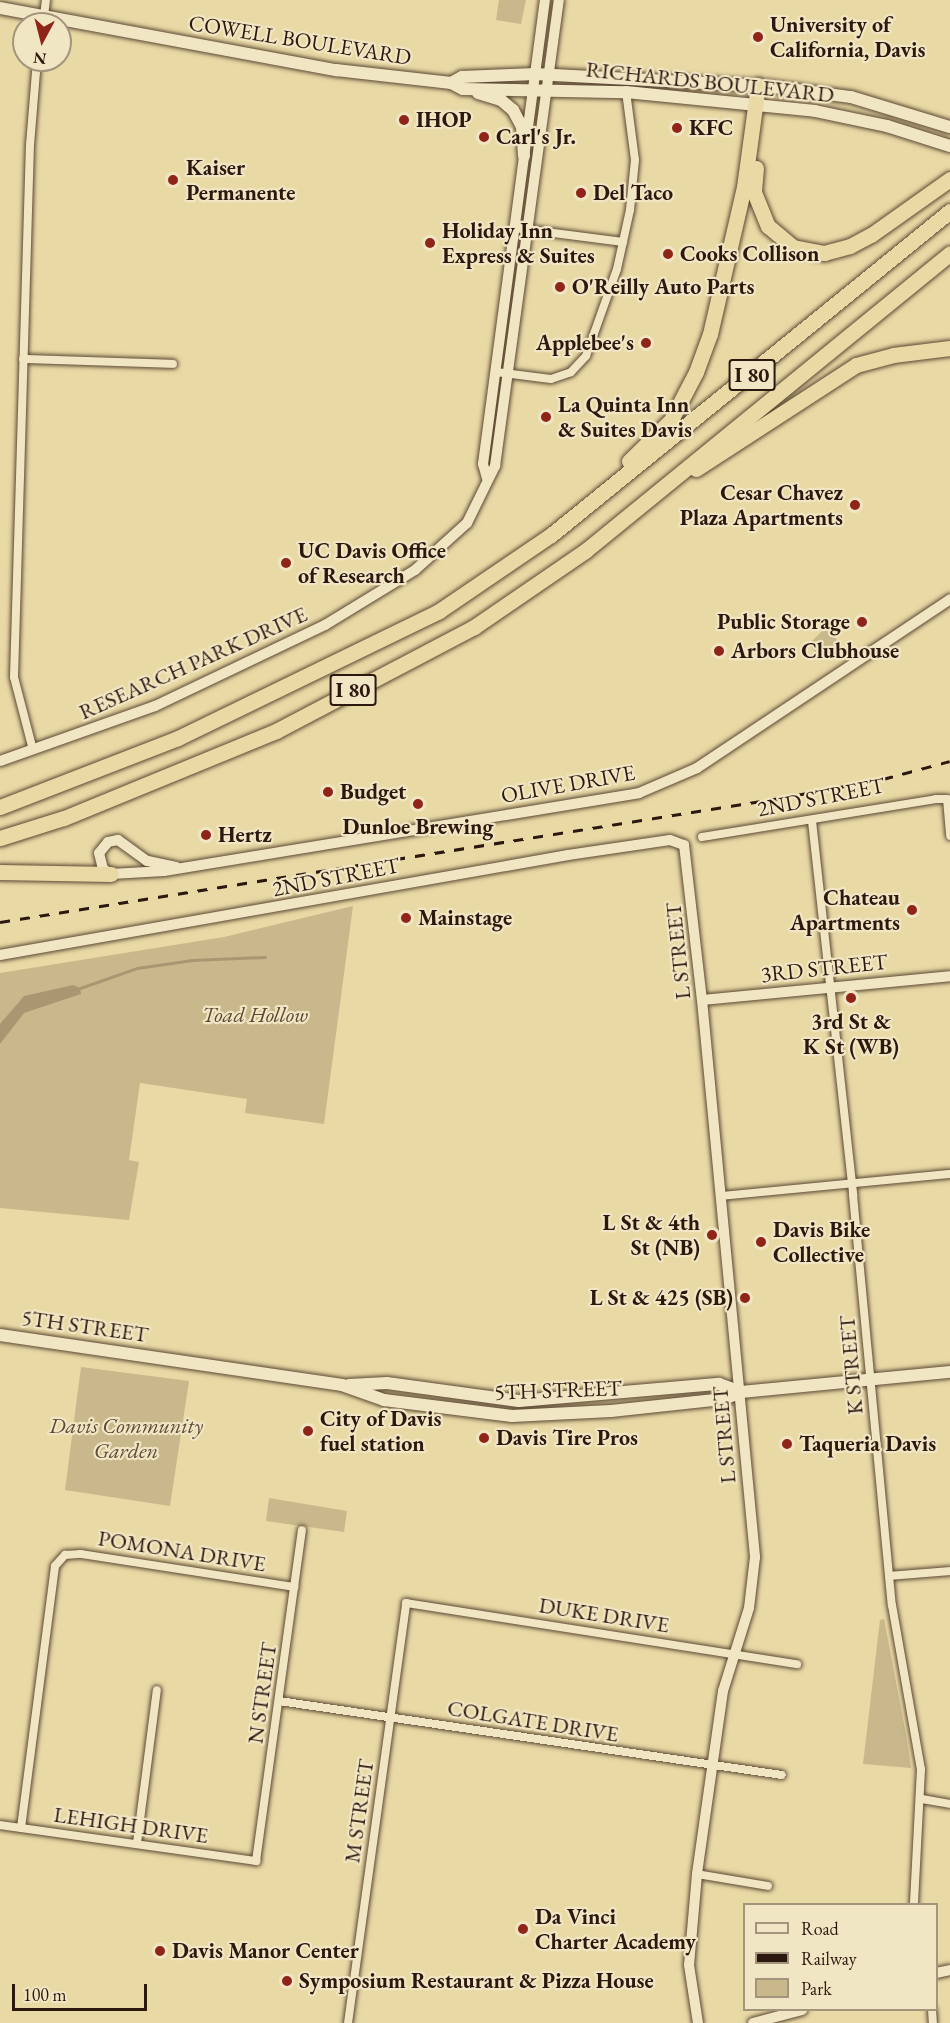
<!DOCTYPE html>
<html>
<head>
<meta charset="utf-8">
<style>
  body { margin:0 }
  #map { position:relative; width:950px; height:2023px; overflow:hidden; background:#e9d9a5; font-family:"EB Garamond",serif }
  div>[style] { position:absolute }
  .green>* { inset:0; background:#c9b88c }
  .water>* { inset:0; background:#a99772 }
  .stream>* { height:3px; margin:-1.5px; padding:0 1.5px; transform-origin:1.5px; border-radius:1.5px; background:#a99772 }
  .roads { filter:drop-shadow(0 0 2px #5c4834) drop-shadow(0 0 2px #5c4834) }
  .minor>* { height:8px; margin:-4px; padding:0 4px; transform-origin:4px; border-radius:4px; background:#f1e6c4 }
  .tertiary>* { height:10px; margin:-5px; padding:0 5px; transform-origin:5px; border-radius:5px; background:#f1e6c4 }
  .secondary>* { height:12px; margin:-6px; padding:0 6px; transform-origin:6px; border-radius:6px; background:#f1e6c4 }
  .motorway>* { height:15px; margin:-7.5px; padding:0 7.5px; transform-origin:7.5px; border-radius:7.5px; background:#e9d9a5 }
  .rail>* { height:3px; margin-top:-1.5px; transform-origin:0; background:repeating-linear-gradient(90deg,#2d180f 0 10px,transparent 0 20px) }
  .dots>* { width:16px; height:16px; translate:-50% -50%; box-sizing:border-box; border:3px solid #f1e6c4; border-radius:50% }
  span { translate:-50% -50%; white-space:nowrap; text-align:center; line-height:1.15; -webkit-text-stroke:4.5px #f1e6c4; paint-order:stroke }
  .shield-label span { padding:2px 4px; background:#f1e6c4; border:2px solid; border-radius:4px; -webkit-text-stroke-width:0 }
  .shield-label { font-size:21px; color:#2d180f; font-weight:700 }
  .poi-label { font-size:22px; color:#2d180f; font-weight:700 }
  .left { translate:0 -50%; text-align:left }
  .right { translate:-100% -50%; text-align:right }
  .street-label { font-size:22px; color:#2d180f }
  .park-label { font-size:22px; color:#5c4834; font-style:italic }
  .legend { position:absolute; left:743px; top:1903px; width:195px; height:108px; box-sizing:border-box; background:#f1e6c4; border:2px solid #a3947c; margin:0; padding:8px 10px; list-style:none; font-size:18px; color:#2d180f }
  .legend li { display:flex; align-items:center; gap:12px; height:30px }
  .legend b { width:30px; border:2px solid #a3947c }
  .north { position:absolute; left:12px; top:12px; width:60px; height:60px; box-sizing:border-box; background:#f1e6c4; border:2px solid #a3947c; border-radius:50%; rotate:187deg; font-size:16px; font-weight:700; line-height:24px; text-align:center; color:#2d180f }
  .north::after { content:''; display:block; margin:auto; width:21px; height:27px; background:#8f2418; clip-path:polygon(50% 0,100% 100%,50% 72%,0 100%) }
  .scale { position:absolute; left:12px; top:1984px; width:135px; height:27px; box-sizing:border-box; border:3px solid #2d180f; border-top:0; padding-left:8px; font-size:18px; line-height:21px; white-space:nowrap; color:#2d180f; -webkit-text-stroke:4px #f1e6c4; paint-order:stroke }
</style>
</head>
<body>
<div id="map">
  <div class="green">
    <div style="clip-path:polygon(499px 0,526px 0,521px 24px,496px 20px)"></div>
    <div style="clip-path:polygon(827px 626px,841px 646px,821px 661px,809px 644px)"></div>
    <div style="clip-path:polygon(353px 906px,324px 1124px,245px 1113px,247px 1099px,140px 1083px,129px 1160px,139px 1162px,129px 1220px,0 1208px,0 973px,224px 937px)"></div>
    <div style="clip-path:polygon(81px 1367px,189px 1381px,170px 1506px,65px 1490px)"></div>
    <div style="clip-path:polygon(269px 1498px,347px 1511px,344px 1532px,266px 1521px)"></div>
    <div style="clip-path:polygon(884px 1619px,907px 1740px,911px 1768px,863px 1764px,880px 1620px)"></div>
  </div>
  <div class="water">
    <div style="clip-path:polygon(73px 985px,80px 988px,81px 994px,24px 1013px,0 1044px,0 1024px,24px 996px)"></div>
  </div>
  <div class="stream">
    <div style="left:80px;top:988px;width:60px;rotate:-19.3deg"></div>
    <div style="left:137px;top:968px;width:56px;rotate:-8.3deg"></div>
    <div style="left:192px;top:960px;width:73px;rotate:-2.4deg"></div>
  </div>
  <div class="roads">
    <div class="minor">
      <div style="left:43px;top:24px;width:24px;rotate:-83deg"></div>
      <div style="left:515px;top:228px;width:109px;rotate:7.4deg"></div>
      <div style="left:23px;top:359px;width:150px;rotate:1.9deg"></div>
      <div style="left:496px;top:372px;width:55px;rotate:7.3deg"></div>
      <div style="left:551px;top:379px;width:21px;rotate:-19deg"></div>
      <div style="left:571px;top:372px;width:22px;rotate:-47deg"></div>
      <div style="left:586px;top:356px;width:92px;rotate:-70.4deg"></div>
      <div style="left:617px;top:269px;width:60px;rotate:-77.6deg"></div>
      <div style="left:630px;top:210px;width:50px;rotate:-84.3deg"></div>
      <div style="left:635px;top:160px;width:69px;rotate:-97.5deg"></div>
      <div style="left:33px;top:750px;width:75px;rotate:-104.6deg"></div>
      <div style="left:14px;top:677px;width:532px;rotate:-88.28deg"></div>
      <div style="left:30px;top:145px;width:85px;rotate:-85.3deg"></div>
      <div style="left:812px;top:821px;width:376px;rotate:83.7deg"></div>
      <div style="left:853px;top:1195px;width:412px;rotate:84.6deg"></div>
      <div style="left:892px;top:1605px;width:167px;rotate:80deg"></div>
      <div style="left:921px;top:1769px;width:135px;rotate:93deg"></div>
      <div style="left:702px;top:837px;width:237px;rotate:-9.2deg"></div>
      <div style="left:936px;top:799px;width:11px"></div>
      <div style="left:947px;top:799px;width:37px;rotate:85deg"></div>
      <div style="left:721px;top:1196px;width:230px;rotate:-5.5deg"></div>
      <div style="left:889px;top:1576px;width:61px;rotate:-4.7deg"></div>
      <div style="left:279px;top:1701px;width:508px;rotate:8.37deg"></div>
      <div style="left:922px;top:1799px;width:28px;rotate:10deg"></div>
      <div style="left:0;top:1825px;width:259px;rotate:8deg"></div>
      <div style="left:256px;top:1861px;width:334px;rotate:-82.1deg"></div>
      <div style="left:21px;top:1828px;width:264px;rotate:-82.6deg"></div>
      <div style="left:55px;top:1566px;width:15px;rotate:-48deg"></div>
      <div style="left:65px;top:1555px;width:16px;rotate:-4deg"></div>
      <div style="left:81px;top:1554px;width:216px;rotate:8.8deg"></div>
      <div style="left:137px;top:1843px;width:154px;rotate:-82.6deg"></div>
      <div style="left:697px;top:1874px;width:72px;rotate:9.6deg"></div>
      <div style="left:932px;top:2010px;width:13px;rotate:86deg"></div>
      <div style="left:348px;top:2023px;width:424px;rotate:-82.1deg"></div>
      <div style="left:406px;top:1603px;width:396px;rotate:8.9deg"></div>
    </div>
    <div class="tertiary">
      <div style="left:487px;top:478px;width:15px;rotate:-106deg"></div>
      <div style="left:483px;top:464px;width:468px;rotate:-82.4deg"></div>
      <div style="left:0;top:761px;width:164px;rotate:-19.5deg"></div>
      <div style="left:155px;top:706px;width:188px;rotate:-25.5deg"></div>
      <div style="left:325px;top:625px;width:105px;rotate:-31.4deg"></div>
      <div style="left:415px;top:570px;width:70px;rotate:-42.1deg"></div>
      <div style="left:467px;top:523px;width:64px;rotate:-63.8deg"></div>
      <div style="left:495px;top:466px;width:470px;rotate:-82.2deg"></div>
      <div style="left:176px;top:867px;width:30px;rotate:-168deg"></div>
      <div style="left:147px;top:861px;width:36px;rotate:-144deg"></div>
      <div style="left:118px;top:840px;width:10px;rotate:169deg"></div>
      <div style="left:108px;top:842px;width:14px;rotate:129deg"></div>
      <div style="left:99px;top:853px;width:16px;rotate:76deg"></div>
      <div style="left:103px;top:869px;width:9px;rotate:32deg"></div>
      <div style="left:111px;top:874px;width:53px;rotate:-3.2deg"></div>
      <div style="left:164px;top:871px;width:481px;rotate:-9.3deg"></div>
      <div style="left:639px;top:793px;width:63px;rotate:-23.3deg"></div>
      <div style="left:697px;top:768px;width:304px;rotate:-33.7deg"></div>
      <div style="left:0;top:955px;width:577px;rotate:-9.98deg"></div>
      <div style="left:568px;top:855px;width:103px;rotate:-8.4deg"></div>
      <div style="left:670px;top:840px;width:15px;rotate:20deg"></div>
      <div style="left:684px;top:845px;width:156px;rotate:83.4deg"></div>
      <div style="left:702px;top:1000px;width:560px;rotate:84.56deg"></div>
      <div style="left:755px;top:1557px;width:51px;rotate:96.7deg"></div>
      <div style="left:749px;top:1608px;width:87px;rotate:107.4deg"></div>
      <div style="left:723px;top:1691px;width:185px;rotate:98.1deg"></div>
      <div style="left:697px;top:1874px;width:91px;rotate:95deg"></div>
      <div style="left:689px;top:1965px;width:59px;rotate:81.2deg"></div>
      <div style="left:702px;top:1000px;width:249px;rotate:-5.5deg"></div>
      <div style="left:936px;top:1973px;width:14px;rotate:-12deg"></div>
      <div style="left:753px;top:2023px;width:51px;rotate:-14.9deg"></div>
    </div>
    <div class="secondary">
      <div style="left:0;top:8px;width:342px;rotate:10.5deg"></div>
      <div style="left:336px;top:70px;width:116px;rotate:6.4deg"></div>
      <div style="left:451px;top:83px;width:13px;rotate:27deg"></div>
      <div style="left:463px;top:89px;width:163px;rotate:1.1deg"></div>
      <div style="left:626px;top:92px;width:190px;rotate:5.7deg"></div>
      <div style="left:815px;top:111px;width:74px;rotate:11.8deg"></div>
      <div style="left:887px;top:126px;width:66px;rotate:17.6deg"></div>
      <div style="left:451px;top:83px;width:13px;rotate:-29deg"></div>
      <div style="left:462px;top:77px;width:73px;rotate:-2.4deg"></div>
      <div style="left:535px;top:74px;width:232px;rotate:3deg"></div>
      <div style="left:767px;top:86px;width:85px;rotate:7.5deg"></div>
      <div style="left:851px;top:97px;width:103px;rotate:16.9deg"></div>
      <div style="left:478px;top:93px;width:24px;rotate:17deg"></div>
      <div style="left:501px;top:100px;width:16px;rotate:40deg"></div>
      <div style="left:513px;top:110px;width:19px;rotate:62deg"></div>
      <div style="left:522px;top:127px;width:29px;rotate:86deg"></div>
      <div style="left:0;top:1335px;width:346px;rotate:8.3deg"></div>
      <div style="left:342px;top:1385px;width:45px;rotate:19.7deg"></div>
      <div style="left:384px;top:1400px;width:129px;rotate:7.1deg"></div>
      <div style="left:512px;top:1416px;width:99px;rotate:-2.9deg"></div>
      <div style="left:611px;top:1411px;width:114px;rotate:-6.1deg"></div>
      <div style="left:724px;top:1399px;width:18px;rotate:-22deg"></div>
      <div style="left:741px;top:1392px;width:210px;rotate:-5.5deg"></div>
      <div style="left:349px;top:1385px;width:38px;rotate:-3deg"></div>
      <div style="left:387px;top:1383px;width:133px;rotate:7.8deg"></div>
      <div style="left:519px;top:1401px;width:201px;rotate:-4.9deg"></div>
      <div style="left:719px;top:1384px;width:23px;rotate:20deg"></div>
    </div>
    <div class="motorway">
      <div style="left:756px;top:168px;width:24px;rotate:95deg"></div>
      <div style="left:754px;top:192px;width:37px;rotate:68deg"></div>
      <div style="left:768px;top:226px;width:33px;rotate:40deg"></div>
      <div style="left:793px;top:247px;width:32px;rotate:11deg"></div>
      <div style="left:824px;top:253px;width:27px;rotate:-15deg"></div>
      <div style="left:850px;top:246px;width:24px;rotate:-28deg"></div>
      <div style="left:871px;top:235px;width:97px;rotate:-35.3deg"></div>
      <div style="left:629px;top:461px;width:59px;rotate:-44.3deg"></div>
      <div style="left:671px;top:420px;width:54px;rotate:-62.5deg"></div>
      <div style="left:696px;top:372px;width:40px;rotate:-69.8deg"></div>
      <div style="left:710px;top:334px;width:151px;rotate:-77deg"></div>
      <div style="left:744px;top:187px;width:103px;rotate:-82.2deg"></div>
      <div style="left:696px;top:469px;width:191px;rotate:-33deg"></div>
      <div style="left:856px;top:365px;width:38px;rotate:-15deg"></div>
      <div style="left:893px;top:355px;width:57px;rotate:-7deg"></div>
      <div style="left:0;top:807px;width:191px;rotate:-21.2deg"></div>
      <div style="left:178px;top:738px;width:290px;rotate:-25.9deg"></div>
      <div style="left:439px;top:611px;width:135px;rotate:-34.2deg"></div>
      <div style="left:551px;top:535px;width:514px;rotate:-39.08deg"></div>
      <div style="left:0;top:838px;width:67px;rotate:-17.4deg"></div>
      <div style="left:64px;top:818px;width:229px;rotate:-22.3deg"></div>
      <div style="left:276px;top:731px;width:224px;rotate:-27.7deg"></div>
      <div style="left:474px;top:627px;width:135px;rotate:-34.4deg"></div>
      <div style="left:585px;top:551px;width:471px;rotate:-39.2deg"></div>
      <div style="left:0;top:872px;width:111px;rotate:1deg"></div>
    </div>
  </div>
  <div class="rail">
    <div style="left:0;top:922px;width:790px;rotate:-9.03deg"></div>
    <div style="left:780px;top:798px;width:105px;rotate:-10.5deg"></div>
    <div style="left:883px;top:779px;width:69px;rotate:-15deg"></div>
  </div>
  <div class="dots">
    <div style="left:758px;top:37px;background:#8f2418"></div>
    <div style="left:404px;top:120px;background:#8f2418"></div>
    <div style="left:677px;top:128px;background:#8f2418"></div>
    <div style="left:484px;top:137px;background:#8f2418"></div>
    <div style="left:173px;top:180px;background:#8f2418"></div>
    <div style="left:581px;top:193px;background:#8f2418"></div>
    <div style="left:430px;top:243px;background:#8f2418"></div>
    <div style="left:668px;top:254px;background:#8f2418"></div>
    <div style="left:560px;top:287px;background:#8f2418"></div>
    <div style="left:646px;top:343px;background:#8f2418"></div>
    <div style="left:546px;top:417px;background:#8f2418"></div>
    <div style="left:855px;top:505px;background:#8f2418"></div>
    <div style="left:286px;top:563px;background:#8f2418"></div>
    <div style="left:862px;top:622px;background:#8f2418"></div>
    <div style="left:719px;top:651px;background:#8f2418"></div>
    <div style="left:328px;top:792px;background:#8f2418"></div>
    <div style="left:418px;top:804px;background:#8f2418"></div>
    <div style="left:206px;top:835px;background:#8f2418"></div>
    <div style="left:912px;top:910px;background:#8f2418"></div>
    <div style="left:406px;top:918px;background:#8f2418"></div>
    <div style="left:851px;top:998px;background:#8f2418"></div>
    <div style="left:712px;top:1235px;background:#8f2418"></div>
    <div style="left:761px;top:1242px;background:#8f2418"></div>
    <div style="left:745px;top:1298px;background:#8f2418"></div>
    <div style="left:308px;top:1431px;background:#8f2418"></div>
    <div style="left:484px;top:1438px;background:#8f2418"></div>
    <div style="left:787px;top:1444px;background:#8f2418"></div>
    <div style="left:523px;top:1929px;background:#8f2418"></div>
    <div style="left:160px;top:1951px;background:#8f2418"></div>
    <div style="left:287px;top:1981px;background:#8f2418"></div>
  </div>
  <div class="shield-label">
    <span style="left:752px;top:375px">I 80</span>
    <span style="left:353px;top:690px">I 80</span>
  </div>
  <div class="poi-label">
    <span class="left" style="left:770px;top:37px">University of<br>California, Davis</span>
    <span class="left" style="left:416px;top:120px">IHOP</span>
    <span class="left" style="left:689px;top:128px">KFC</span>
    <span class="left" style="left:496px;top:137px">Carl's Jr.</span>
    <span class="left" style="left:186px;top:180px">Kaiser<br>Permanente</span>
    <span class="left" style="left:593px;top:193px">Del Taco</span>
    <span class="left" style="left:442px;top:243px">Holiday Inn<br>Express &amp; Suites</span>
    <span class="left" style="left:680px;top:254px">Cooks Collison</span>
    <span class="left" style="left:572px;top:287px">O'Reilly Auto Parts</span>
    <span class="right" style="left:634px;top:343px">Applebee's</span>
    <span class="left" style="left:558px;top:417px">La Quinta Inn<br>&amp; Suites Davis</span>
    <span class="right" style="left:843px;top:505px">Cesar Chavez<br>Plaza Apartments</span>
    <span class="left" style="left:298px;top:563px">UC Davis Office<br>of Research</span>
    <span class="right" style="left:850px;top:622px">Public Storage</span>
    <span class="left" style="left:731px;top:651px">Arbors Clubhouse</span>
    <span class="left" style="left:340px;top:792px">Budget</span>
    <span style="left:418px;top:827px">Dunloe Brewing</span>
    <span class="left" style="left:218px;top:835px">Hertz</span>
    <span class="right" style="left:900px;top:910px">Chateau<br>Apartments</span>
    <span class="left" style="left:418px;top:918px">Mainstage</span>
    <span style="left:851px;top:1034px">3rd St &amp;<br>K St (WB)</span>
    <span class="right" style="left:700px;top:1235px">L St &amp; 4th<br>St (NB)</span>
    <span class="left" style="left:773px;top:1242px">Davis Bike<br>Collective</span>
    <span class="right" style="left:733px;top:1298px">L St &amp; 425 (SB)</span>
    <span class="left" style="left:320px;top:1431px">City of Davis<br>fuel station</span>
    <span class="left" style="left:496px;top:1438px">Davis Tire Pros</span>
    <span class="left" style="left:799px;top:1444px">Taqueria Davis</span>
    <span class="left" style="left:535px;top:1929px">Da Vinci<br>Charter Academy</span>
    <span class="left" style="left:172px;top:1951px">Davis Manor Center</span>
    <span class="left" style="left:299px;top:1981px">Symposium Restaurant &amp; Pizza House</span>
  </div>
  <div class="street-label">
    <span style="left:300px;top:40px;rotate:9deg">COWELL BOULEVARD</span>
    <span style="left:710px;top:82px;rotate:6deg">RICHARDS BOULEVARD</span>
    <span style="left:193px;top:663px;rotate:-24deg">RESEARCH PARK DRIVE</span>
    <span style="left:568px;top:784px;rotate:-10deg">OLIVE DRIVE</span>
    <span style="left:821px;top:797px;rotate:-11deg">2ND STREET</span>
    <span style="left:336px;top:877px;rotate:-11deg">2ND STREET</span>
    <span style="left:678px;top:951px;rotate:-96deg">L STREET</span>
    <span style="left:824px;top:968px;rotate:-6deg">3RD STREET</span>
    <span style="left:85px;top:1326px;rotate:8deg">5TH STREET</span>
    <span style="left:851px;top:1365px;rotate:-95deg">K STREET</span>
    <span style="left:558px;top:1390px;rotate:-2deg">5TH STREET</span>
    <span style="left:724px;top:1435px;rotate:-95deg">L STREET</span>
    <span style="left:182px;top:1551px;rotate:9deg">POMONA DRIVE</span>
    <span style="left:604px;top:1615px;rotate:9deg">DUKE DRIVE</span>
    <span style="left:262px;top:1693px;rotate:-82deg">N STREET</span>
    <span style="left:533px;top:1721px;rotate:9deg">COLGATE DRIVE</span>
    <span style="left:359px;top:1811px;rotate:-82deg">M STREET</span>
    <span style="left:131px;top:1825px;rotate:8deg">LEHIGH DRIVE</span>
  </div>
  <div class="park-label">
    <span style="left:255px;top:1015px">Toad Hollow</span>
    <span style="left:126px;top:1438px">Davis Community<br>Garden</span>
  </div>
  <ul class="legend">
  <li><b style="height:8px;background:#f1e6c4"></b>Road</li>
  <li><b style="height:8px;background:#2d180f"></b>Railway</li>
  <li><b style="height:16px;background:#c9b88c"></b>Park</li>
  </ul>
  <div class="north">N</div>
  <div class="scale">100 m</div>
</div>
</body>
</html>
